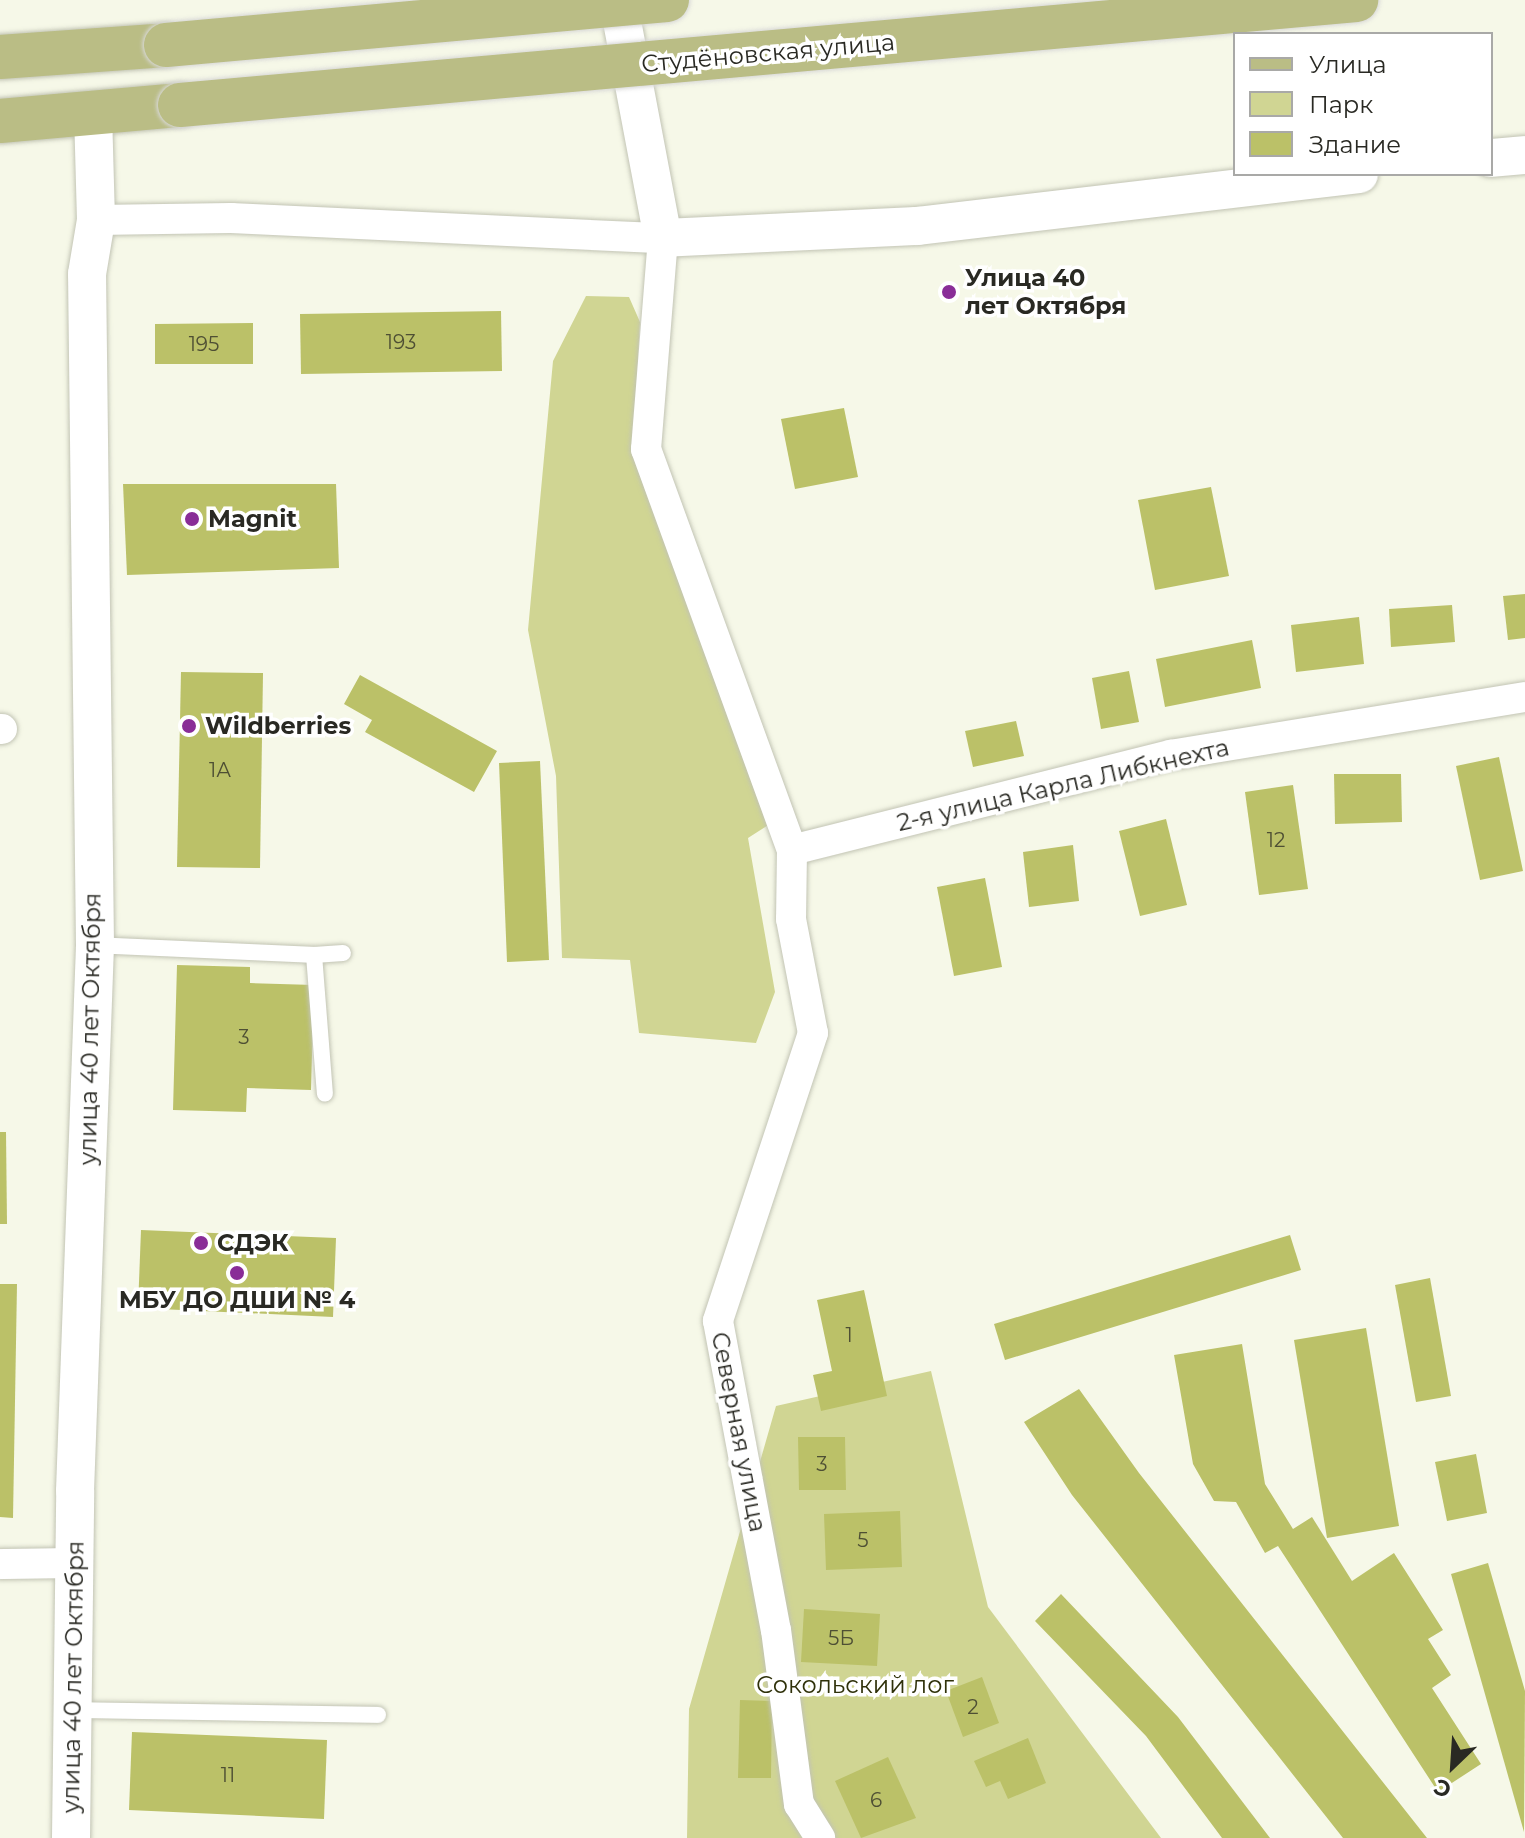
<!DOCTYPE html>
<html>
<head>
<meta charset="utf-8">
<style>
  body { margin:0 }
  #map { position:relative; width:1525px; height:1838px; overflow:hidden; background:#f6f8e8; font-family:Montserrat,sans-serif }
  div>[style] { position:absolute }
  .green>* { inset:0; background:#d0d593 }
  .building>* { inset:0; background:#bbc168 }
  .roads { filter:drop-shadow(0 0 2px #c2c4b4) drop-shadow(0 0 2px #c2c4b4) }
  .service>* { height:16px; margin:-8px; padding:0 8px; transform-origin:8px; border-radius:8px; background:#fff }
  .minor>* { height:30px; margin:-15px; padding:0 15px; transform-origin:15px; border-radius:15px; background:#fff }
  .tertiary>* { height:38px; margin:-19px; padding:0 19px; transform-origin:19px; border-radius:19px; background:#fff }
  .primary>* { height:44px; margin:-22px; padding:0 22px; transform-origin:22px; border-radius:22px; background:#babd85 }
  .bridges { filter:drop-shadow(0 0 2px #d8d8d7) drop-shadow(0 0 2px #d8d8d7) }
  .primary-bridge>* { height:44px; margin:-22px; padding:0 22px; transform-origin:22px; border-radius:22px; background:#babd85 }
  .dots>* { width:22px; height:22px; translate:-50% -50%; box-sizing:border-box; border:4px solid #fff; border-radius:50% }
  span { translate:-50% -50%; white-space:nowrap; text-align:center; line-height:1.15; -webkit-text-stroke:7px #fff; paint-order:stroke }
  .number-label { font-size:20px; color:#4e4f34 }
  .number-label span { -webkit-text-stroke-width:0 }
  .street-label { font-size:24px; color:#292923 }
  .poi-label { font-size:24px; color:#292923; font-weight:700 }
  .left { translate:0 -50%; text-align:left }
  .park-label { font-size:24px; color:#2f310a }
  .legend { position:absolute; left:1233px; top:32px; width:260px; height:144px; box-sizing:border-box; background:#fff; border:2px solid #a9a9a7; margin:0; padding:10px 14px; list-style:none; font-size:24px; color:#292923 }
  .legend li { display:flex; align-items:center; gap:16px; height:40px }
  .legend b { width:40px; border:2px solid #a9a9a7 }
  .north { position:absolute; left:1413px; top:1726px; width:80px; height:80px; -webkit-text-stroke:6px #fff; paint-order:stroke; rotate:205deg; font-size:22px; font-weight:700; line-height:32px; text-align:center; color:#292923 }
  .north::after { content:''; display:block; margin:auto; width:28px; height:36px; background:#292923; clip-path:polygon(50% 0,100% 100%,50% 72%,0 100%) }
</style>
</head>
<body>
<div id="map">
  <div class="green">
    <div style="clip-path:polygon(586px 296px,629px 297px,640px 322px,633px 454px,770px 824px,748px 838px,775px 992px,756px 1043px,639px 1033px,630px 960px,562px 958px,556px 776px,528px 630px,553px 361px)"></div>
    <div style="clip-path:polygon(931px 1371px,988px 1607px,1161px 1838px,687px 1838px,689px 1709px,776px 1406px)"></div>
  </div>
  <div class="building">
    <div style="clip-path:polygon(501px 311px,502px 371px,301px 374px,300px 314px)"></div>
    <div style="clip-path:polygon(253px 323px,253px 364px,155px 364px,155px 324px)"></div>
    <div style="clip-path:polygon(844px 408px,858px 477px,795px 489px,781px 419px)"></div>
    <div style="clip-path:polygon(123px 484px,336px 484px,339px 568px,127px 575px)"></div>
    <div style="clip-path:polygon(1211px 487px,1229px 576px,1155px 590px,1138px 500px)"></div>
    <div style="clip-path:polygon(1525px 594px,1525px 638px,1508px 640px,1503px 596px)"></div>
    <div style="clip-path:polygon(1452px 605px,1455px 642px,1391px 647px,1389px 609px)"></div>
    <div style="clip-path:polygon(1359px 617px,1364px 664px,1296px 672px,1291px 625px)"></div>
    <div style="clip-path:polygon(1252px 640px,1261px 688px,1165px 707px,1156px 659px)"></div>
    <div style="clip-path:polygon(1129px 671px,1139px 722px,1101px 729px,1092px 678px)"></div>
    <div style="clip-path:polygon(181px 672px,263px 673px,260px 868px,177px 867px)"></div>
    <div style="clip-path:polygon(360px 675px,497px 751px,474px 792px,365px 732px,372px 720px,344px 704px)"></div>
    <div style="clip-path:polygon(1016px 721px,1024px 756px,973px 767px,965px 731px)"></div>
    <div style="clip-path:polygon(1499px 757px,1523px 871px,1480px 880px,1456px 766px)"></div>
    <div style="clip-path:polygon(540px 761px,549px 960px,507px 962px,499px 763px)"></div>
    <div style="clip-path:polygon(1334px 774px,1401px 774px,1402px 822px,1335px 824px)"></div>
    <div style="clip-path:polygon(1293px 785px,1308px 889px,1259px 895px,1245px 792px)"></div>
    <div style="clip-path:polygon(1166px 819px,1187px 905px,1140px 916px,1119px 831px)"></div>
    <div style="clip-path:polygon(1073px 845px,1079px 901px,1029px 907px,1023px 852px)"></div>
    <div style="clip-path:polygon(985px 878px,1002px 967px,954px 976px,937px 887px)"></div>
    <div style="clip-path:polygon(177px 965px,250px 967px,250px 983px,314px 985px,311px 1090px,247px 1088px,246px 1112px,173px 1110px)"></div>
    <div style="clip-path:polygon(0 1132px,6px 1132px,7px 1224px,0 1224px)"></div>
    <div style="clip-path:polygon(141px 1230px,336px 1238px,333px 1317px,138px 1308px)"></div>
    <div style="clip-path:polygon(1290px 1235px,1301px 1270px,1005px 1360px,994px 1324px)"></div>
    <div style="clip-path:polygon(1430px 1278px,1451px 1396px,1416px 1402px,1395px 1285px)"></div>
    <div style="clip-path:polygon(0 1284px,17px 1284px,13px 1518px,0 1517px)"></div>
    <div style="clip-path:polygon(864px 1290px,887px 1396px,821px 1411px,813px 1375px,832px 1371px,817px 1300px)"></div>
    <div style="clip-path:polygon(1366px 1328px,1399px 1526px,1327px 1538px,1294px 1340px)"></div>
    <div style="clip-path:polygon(1242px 1344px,1265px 1484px,1293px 1529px,1312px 1517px,1352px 1581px,1394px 1553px,1443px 1630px,1428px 1639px,1451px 1675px,1432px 1688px,1481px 1764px,1438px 1792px,1278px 1546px,1265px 1553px,1236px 1502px,1214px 1501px,1193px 1464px,1174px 1355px)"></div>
    <div style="clip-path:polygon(1079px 1389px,1139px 1473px,1427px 1838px,1343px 1838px,1072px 1495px,1024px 1422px)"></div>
    <div style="clip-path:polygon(798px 1437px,845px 1437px,846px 1490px,799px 1490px)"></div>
    <div style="clip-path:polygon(1476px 1454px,1487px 1513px,1447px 1521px,1435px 1462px)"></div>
    <div style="clip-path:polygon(900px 1511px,902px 1567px,826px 1570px,824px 1514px)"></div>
    <div style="clip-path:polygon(1488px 1563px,1525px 1691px,1524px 1832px,1451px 1574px)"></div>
    <div style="clip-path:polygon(1061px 1594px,1178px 1717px,1270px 1838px,1222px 1838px,1146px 1736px,1035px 1621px)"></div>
    <div style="clip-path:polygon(804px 1609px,880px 1614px,877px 1666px,801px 1662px)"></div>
    <div style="clip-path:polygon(982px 1677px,999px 1723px,963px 1737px,946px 1691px)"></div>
    <div style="clip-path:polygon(740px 1700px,772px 1701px,771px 1778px,738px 1778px)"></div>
    <div style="clip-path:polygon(132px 1732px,327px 1740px,324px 1819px,129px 1810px)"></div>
    <div style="clip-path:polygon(1028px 1738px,1046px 1783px,1008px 1799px,1000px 1781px,986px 1787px,974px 1761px)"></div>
    <div style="clip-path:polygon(888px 1757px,916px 1818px,861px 1838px,835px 1781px)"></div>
  </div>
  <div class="roads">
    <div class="service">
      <div style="left:95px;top:945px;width:219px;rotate:2.6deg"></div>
      <div style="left:314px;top:955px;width:139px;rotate:85.5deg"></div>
      <div style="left:314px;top:955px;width:29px;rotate:-4deg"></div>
      <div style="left:73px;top:1710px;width:305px;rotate:0.9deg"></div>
    </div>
    <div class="minor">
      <div style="left:96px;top:220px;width:135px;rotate:-0.8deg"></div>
      <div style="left:231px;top:218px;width:432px;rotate:2.7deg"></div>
      <div style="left:663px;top:238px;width:212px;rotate:94.6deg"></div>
      <div style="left:646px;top:449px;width:427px;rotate:70deg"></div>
      <div style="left:792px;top:850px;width:69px;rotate:90.8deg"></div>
      <div style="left:791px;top:919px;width:116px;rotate:79.1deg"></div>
      <div style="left:813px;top:1033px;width:303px;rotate:108.3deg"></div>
      <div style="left:718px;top:1321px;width:314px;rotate:79.4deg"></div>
      <div style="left:776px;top:1630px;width:176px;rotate:82.5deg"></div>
      <div style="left:799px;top:1804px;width:40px;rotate:58deg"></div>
      <div style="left:0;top:729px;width:2px"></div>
      <div style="left:792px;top:850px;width:391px;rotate:-14.1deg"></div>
      <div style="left:1171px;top:755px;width:359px;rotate:-9.3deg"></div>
      <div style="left:0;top:1564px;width:75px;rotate:-0.8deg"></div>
    </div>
    <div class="tertiary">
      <div style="left:618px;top:0;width:242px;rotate:79.3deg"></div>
      <div style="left:663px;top:238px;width:255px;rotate:-2.7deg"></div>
      <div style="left:918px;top:226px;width:444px;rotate:-6.7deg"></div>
      <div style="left:1491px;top:158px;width:34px;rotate:-5deg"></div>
      <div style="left:71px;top:1838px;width:347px;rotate:-89.3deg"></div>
      <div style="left:75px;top:1491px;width:546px;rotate:-87.9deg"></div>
      <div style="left:95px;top:945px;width:671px;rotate:-90.68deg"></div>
      <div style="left:87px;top:274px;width:55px;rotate:-80.5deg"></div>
      <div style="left:96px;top:220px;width:105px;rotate:-91.6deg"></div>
    </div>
    <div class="primary">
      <div style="left:0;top:57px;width:166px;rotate:-4.1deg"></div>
      <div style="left:0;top:121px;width:181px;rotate:-5.1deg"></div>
    </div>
  </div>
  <div class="bridges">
    <div class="primary-bridge">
      <div style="left:166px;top:45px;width:503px;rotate:-5.13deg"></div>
      <div style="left:180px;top:105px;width:1181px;rotate:-5.1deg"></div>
    </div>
  </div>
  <div class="dots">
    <div style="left:949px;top:292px;background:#892d97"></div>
    <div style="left:192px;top:519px;background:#892d97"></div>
    <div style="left:189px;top:726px;background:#892d97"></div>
    <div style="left:201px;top:1243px;background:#892d97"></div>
    <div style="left:237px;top:1273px;background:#892d97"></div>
  </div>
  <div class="number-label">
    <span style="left:401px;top:342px">193</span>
    <span style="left:204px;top:344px">195</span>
    <span style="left:220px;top:770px">1А</span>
    <span style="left:1276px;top:840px">12</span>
    <span style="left:244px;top:1037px">3</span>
    <span style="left:849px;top:1335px">1</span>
    <span style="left:822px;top:1464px">3</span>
    <span style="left:863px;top:1540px">5</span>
    <span style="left:841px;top:1638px">5Б</span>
    <span style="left:973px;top:1707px">2</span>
    <span style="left:228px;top:1775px">11</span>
    <span style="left:876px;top:1800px">6</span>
  </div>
  <div class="street-label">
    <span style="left:768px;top:53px;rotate:-5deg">Студёновская улица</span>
    <span style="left:1063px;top:785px;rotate:-13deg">2-я улица Карла Либкнехта</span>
    <span style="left:90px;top:1029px;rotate:-89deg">улица 40 лет Октября</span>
    <span style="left:739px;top:1432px;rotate:79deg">Северная улица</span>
    <span style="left:73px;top:1677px;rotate:-89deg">улица 40 лет Октября</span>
  </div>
  <div class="poi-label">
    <span class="left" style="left:965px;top:292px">Улица 40<br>лет Октября</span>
    <span class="left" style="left:208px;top:519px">Magnit</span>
    <span class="left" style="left:205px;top:726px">Wildberries</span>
    <span class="left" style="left:217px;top:1243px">СДЭК</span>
    <span style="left:237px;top:1300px">МБУ ДО ДШИ № 4</span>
  </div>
  <div class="park-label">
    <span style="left:855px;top:1685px">Сокольский лог</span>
  </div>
  <ul class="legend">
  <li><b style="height:10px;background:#babd85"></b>Улица</li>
  <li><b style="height:22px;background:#d0d593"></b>Парк</li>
  <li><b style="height:22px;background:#bbc168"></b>Здание</li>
  </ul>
  <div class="north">С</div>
</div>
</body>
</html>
